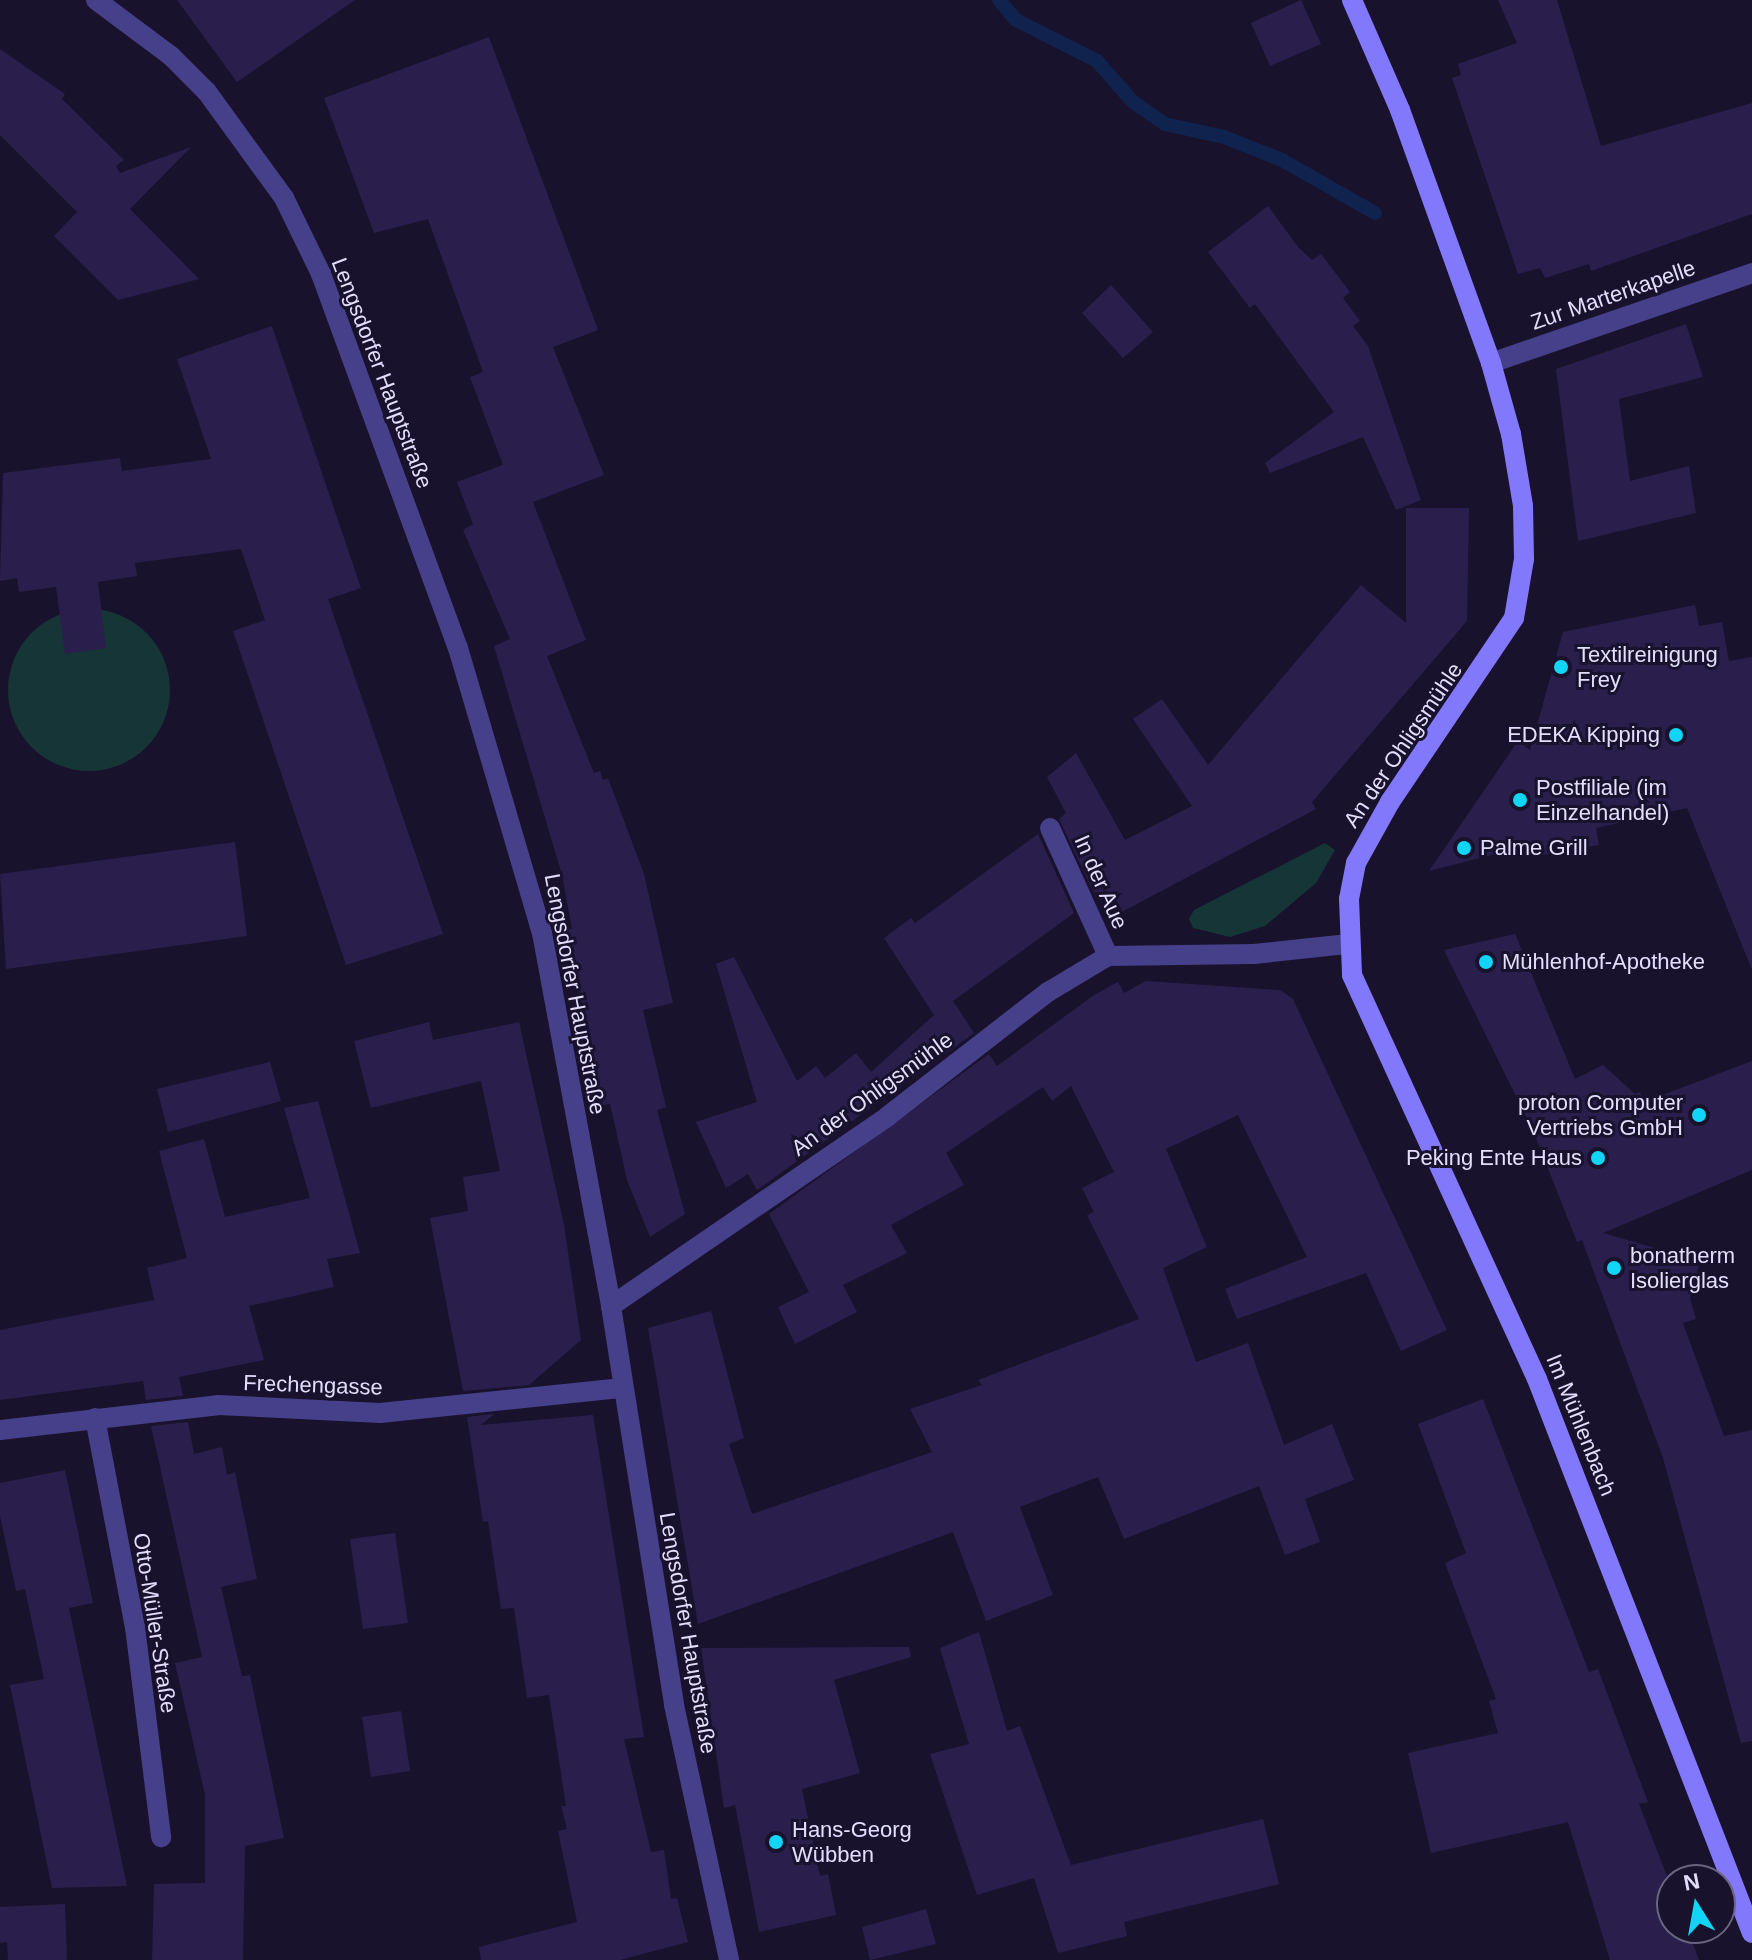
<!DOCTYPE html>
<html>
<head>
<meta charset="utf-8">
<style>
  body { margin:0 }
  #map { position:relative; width:1752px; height:1960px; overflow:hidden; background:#18122c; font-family:Arial,sans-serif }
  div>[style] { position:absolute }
  .green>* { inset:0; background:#163536 }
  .round { border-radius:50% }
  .stream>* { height:14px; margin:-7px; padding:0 7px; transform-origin:7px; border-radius:7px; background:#0f234e }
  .building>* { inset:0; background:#2a1f4c }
  .street>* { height:20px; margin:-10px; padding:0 10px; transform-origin:10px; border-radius:10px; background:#463f89 }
  .secondary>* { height:20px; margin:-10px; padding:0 10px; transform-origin:10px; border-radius:10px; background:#8278fb }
  .dots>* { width:22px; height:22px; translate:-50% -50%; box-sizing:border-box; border:4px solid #18122c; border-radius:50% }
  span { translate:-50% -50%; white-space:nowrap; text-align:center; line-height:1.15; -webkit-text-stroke:6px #18122c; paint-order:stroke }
  .street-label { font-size:22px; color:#e3defe }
  .poi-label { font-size:22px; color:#e3defe }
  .left { translate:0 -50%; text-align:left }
  .right { translate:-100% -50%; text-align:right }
  .north { position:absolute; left:1656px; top:1864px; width:80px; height:80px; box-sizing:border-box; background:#18122c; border:2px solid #696480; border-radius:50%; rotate:349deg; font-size:22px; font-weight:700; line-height:32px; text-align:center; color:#e3defe }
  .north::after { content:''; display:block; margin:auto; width:28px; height:36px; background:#11d5f7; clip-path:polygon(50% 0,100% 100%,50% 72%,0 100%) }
</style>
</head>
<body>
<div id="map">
  <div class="green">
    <div class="round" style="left:8px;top:609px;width:162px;height:162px"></div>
    <div style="clip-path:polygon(1325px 843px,1335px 850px,1316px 883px,1265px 926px,1230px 937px,1193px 928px,1189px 919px,1194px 910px)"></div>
  </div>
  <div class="stream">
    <div style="left:999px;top:0;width:26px;rotate:50deg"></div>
    <div style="left:1016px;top:20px;width:91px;rotate:26.8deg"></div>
    <div style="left:1097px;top:61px;width:53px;rotate:48.8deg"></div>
    <div style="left:1132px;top:101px;width:40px;rotate:34.9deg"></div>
    <div style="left:1165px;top:124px;width:60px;rotate:12.4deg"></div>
    <div style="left:1224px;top:137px;width:62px;rotate:21.6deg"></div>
    <div style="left:1282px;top:160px;width:107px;rotate:29.7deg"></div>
  </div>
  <div class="building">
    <div style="clip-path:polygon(177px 0,355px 0,237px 82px)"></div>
    <div style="clip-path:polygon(1301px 0,1321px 44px,1270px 66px,1251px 23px)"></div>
    <div style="clip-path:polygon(1498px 0,1557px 0,1601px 146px,1752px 103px,1752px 214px,1591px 271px,1589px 264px,1545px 278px,1540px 268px,1518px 274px,1452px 78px,1461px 75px,1458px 64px,1517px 43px)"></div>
    <div style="clip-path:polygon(489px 37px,598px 330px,553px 347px,604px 475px,533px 502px,586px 640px,547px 656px,594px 773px,600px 771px,603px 780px,608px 778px,644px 874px,673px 1003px,643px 1010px,666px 1107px,657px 1110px,685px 1214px,650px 1237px,627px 1180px,610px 1104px,598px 1106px,578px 1057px,570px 1012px,583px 1009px,565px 930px,572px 929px,562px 875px,494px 646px,510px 639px,463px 530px,473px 524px,457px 482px,503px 465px,470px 377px,483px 372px,428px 219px,374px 233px,324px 98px)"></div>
    <div style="clip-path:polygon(0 49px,65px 94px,62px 99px,124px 160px,116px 166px,120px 173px,191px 147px,130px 209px,199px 279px,118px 300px,54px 236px,77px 212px,0 135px)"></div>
    <div style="clip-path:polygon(1268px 206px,1298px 247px,1312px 260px,1321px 254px,1350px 292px,1343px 298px,1360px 321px,1353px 326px,1368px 346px,1421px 500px,1396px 510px,1363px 437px,1270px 473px,1265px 463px,1334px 412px,1255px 304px,1250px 308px,1208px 252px)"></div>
    <div style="clip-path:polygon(1111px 285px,1153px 332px,1123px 358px,1082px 313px)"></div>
    <div style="clip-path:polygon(1686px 324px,1703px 377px,1619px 399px,1630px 481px,1689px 466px,1696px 513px,1578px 541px,1556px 369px)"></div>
    <div style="clip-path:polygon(272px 326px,361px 588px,328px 599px,443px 934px,346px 965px,233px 631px,265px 620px,241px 549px,135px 563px,137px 576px,98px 582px,106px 648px,65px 654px,56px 587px,19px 592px,17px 578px,0 581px,3px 473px,120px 458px,122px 471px,211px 459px,177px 359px)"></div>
    <div style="clip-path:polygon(1406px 508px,1469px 508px,1467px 621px,1312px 802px,1316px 809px,1118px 914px,1106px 890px,1096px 897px,1059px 819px,1066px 813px,1047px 777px,1076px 753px,1125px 840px,1192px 806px,1133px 719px,1162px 699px,1208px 765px,1361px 585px,1406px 623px)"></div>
    <div style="clip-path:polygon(1695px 605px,1699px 626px,1722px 622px,1729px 661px,1752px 657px,1752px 970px,1687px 808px,1596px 828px,1599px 845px,1526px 858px,1523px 847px,1429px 871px,1518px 741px,1530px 750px,1563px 632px)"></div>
    <div style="clip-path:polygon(1038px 834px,1074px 913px,953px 1001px,974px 1033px,757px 1190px,748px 1174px,726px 1188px,696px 1122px,757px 1102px,716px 964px,734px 957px,797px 1081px,816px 1066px,825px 1078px,856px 1053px,871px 1072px,934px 1015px,884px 938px,911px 918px,915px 923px)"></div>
    <div style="clip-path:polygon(235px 842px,247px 936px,6px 969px,0 874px)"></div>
    <div style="clip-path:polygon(1515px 934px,1575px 1079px,1603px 1065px,1635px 1094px,1640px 1092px,1644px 1102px,1752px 1061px,1752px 1170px,1603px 1233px,1700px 1261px,1690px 1299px,1696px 1319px,1683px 1323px,1724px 1436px,1752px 1430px,1752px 1741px,1741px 1743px,1663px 1458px,1582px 1240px,1577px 1242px,1534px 1133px,1444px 950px)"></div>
    <div style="clip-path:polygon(1146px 981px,1280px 990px,1293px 999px,1447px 1330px,1401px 1351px,1366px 1273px,1237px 1319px,1225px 1289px,1307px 1257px,1238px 1115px,1166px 1149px,1207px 1247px,1163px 1268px,1196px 1362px,1248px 1343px,1284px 1445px,1332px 1424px,1354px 1480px,1305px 1499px,1320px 1542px,1285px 1555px,1259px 1486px,1124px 1539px,1098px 1477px,1020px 1507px,1053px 1595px,986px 1621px,953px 1532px,698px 1624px,648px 1328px,711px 1311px,744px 1438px,729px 1444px,752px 1514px,932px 1452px,910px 1409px,982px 1385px,978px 1380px,1139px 1319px,1087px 1215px,1094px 1212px,1082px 1188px,1114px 1172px,1071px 1086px,1052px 1101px,1043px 1087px,946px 1153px,964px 1185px,891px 1225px,907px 1253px,843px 1285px,857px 1312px,795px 1344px,778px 1307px,809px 1292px,769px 1214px,989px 1054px,997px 1066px,1094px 995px,1118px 982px,1124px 993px)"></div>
    <div style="clip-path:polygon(429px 1022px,433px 1040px,519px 1022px,564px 1225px,581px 1340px,529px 1385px,463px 1391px,430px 1218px,468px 1211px,463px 1177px,500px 1171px,481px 1081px,371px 1108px,354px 1041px)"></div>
    <div style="clip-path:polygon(270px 1062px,281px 1101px,168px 1132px,157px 1089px)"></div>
    <div style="clip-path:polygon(318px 1101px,360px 1253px,327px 1259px,334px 1287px,249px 1306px,264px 1360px,179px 1377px,183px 1396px,146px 1400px,143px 1381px,0 1400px,0 1330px,154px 1300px,147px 1268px,187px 1258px,159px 1151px,204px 1139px,225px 1217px,310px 1198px,284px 1108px)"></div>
    <div style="clip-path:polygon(1483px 1399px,1589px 1672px,1598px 1669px,1648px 1802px,1639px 1804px,1672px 1889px,1672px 1928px,1687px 1928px,1699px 1960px,1610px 1960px,1568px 1822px,1431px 1853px,1408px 1753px,1498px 1733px,1489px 1701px,1496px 1699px,1445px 1563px,1466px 1553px,1418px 1424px)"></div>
    <div style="clip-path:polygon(494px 1414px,481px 1425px,593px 1415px,644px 1737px,624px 1739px,651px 1852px,664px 1850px,671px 1899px,677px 1898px,688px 1942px,620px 1960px,481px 1960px,479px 1947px,577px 1922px,558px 1831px,567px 1829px,561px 1806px,566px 1806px,549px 1695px,527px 1698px,514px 1608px,501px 1609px,488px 1521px,483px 1522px,467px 1417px)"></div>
    <div style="clip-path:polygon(188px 1422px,194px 1454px,222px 1447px,227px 1475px,235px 1472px,257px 1579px,221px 1587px,242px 1676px,250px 1675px,284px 1838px,245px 1846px,243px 1960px,152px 1960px,154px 1884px,205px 1883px,205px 1795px,175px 1663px,202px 1657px,151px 1426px)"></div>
    <div style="clip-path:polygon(65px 1470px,93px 1603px,69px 1608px,127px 1886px,52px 1888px,10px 1685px,44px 1679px,25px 1589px,16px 1591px,0 1516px,0 1483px)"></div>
    <div style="clip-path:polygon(395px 1533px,408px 1623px,363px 1629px,350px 1539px)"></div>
    <div style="clip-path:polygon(979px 1632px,1007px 1731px,1020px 1726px,1071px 1865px,1263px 1819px,1279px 1884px,1124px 1922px,1127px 1936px,1058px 1953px,1034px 1878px,977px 1895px,930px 1754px,969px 1744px,940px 1648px)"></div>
    <div style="clip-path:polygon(909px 1647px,911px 1657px,834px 1680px,860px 1773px,802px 1789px,820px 1876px,828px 1874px,836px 1915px,759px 1932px,735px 1805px,724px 1808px,701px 1648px)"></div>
    <div style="clip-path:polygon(401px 1711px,410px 1771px,371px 1777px,362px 1717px)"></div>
    <div style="clip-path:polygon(65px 1904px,67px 1960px,8px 1960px,7px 1942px,0 1943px,0 1907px)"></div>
    <div style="clip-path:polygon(926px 1909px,936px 1944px,870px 1960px,862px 1927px)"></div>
  </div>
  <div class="street">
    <div style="left:96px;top:0;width:94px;rotate:36.7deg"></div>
    <div style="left:171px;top:56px;width:51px;rotate:45deg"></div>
    <div style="left:207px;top:92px;width:131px;rotate:54deg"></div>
    <div style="left:284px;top:198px;width:85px;rotate:64deg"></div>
    <div style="left:321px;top:274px;width:398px;rotate:69.9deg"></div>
    <div style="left:458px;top:648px;width:297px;rotate:73.6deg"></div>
    <div style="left:542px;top:933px;width:379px;rotate:79.5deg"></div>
    <div style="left:611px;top:1306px;width:404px;rotate:81deg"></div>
    <div style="left:674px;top:1705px;width:261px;rotate:77.8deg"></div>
    <div style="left:1491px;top:363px;width:276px;rotate:-19deg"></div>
    <div style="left:1050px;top:828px;width:141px;rotate:65.6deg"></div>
    <div style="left:611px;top:1306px;width:336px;rotate:-34.4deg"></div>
    <div style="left:888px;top:1116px;width:202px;rotate:-37.8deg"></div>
    <div style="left:1048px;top:992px;width:70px;rotate:-31deg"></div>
    <div style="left:1108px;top:956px;width:146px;rotate:-0.8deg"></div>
    <div style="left:1254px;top:954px;width:95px;rotate:-6.1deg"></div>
    <div style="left:95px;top:1418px;width:213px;rotate:79.2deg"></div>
    <div style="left:135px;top:1627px;width:212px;rotate:82.9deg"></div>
    <div style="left:0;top:1430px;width:219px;rotate:-6.5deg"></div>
    <div style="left:218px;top:1405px;width:162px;rotate:2.8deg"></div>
    <div style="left:380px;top:1413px;width:244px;rotate:-5.9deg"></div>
  </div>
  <div class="secondary">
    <div style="left:1352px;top:0;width:120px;rotate:66.4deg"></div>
    <div style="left:1400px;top:110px;width:269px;rotate:70.2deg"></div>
    <div style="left:1491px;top:363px;width:74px;rotate:74.3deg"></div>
    <div style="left:1511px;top:434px;width:73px;rotate:80.5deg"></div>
    <div style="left:1523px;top:506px;width:53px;rotate:88.9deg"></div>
    <div style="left:1524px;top:559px;width:60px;rotate:99.6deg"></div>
    <div style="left:1514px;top:618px;width:222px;rotate:124deg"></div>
    <div style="left:1390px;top:802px;width:70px;rotate:119.1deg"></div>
    <div style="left:1356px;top:863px;width:37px;rotate:101deg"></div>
    <div style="left:1349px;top:899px;width:76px;rotate:87.7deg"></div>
    <div style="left:1352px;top:975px;width:444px;rotate:65.4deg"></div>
    <div style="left:1537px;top:1379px;width:594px;rotate:68.79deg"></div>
  </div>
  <div class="dots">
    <div style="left:1561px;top:667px;background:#11d5f7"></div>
    <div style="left:1676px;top:735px;background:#11d5f7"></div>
    <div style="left:1520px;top:800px;background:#11d5f7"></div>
    <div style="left:1464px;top:848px;background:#11d5f7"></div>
    <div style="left:1486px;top:962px;background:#11d5f7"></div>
    <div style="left:1699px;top:1115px;background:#11d5f7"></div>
    <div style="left:1598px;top:1158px;background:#11d5f7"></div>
    <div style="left:1614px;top:1268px;background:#11d5f7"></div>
    <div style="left:776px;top:1842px;background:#11d5f7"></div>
  </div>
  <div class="street-label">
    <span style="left:1613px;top:295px;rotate:-19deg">Zur Marterkapelle</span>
    <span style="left:382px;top:373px;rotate:69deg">Lengsdorfer Hauptstraße</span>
    <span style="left:1403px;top:745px;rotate:-56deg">An der Ohligsmühle</span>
    <span style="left:1101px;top:882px;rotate:66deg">In der Aue</span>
    <span style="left:575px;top:994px;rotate:79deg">Lengsdorfer Hauptstraße</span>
    <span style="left:872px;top:1094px;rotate:-36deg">An der Ohligsmühle</span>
    <span style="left:313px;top:1385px;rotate:2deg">Frechengasse</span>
    <span style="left:1581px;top:1425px;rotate:68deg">Im Mühlenbach</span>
    <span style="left:155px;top:1623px;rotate:81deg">Otto-Müller-Straße</span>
    <span style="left:688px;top:1633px;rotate:80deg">Lengsdorfer Hauptstraße</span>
  </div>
  <div class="poi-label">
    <span class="left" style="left:1577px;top:667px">Textilreinigung<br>Frey</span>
    <span class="right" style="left:1660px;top:735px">EDEKA Kipping</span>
    <span class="left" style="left:1536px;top:800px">Postfiliale (im<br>Einzelhandel)</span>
    <span class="left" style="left:1480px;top:848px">Palme Grill</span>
    <span class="left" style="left:1502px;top:962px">Mühlenhof-Apotheke</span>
    <span class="right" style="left:1683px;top:1115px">proton Computer<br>Vertriebs GmbH</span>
    <span class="right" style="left:1582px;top:1158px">Peking Ente Haus</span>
    <span class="left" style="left:1630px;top:1268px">bonatherm<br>Isolierglas</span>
    <span class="left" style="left:792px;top:1842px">Hans-Georg<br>Wübben</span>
  </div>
  <div class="north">N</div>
</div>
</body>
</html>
